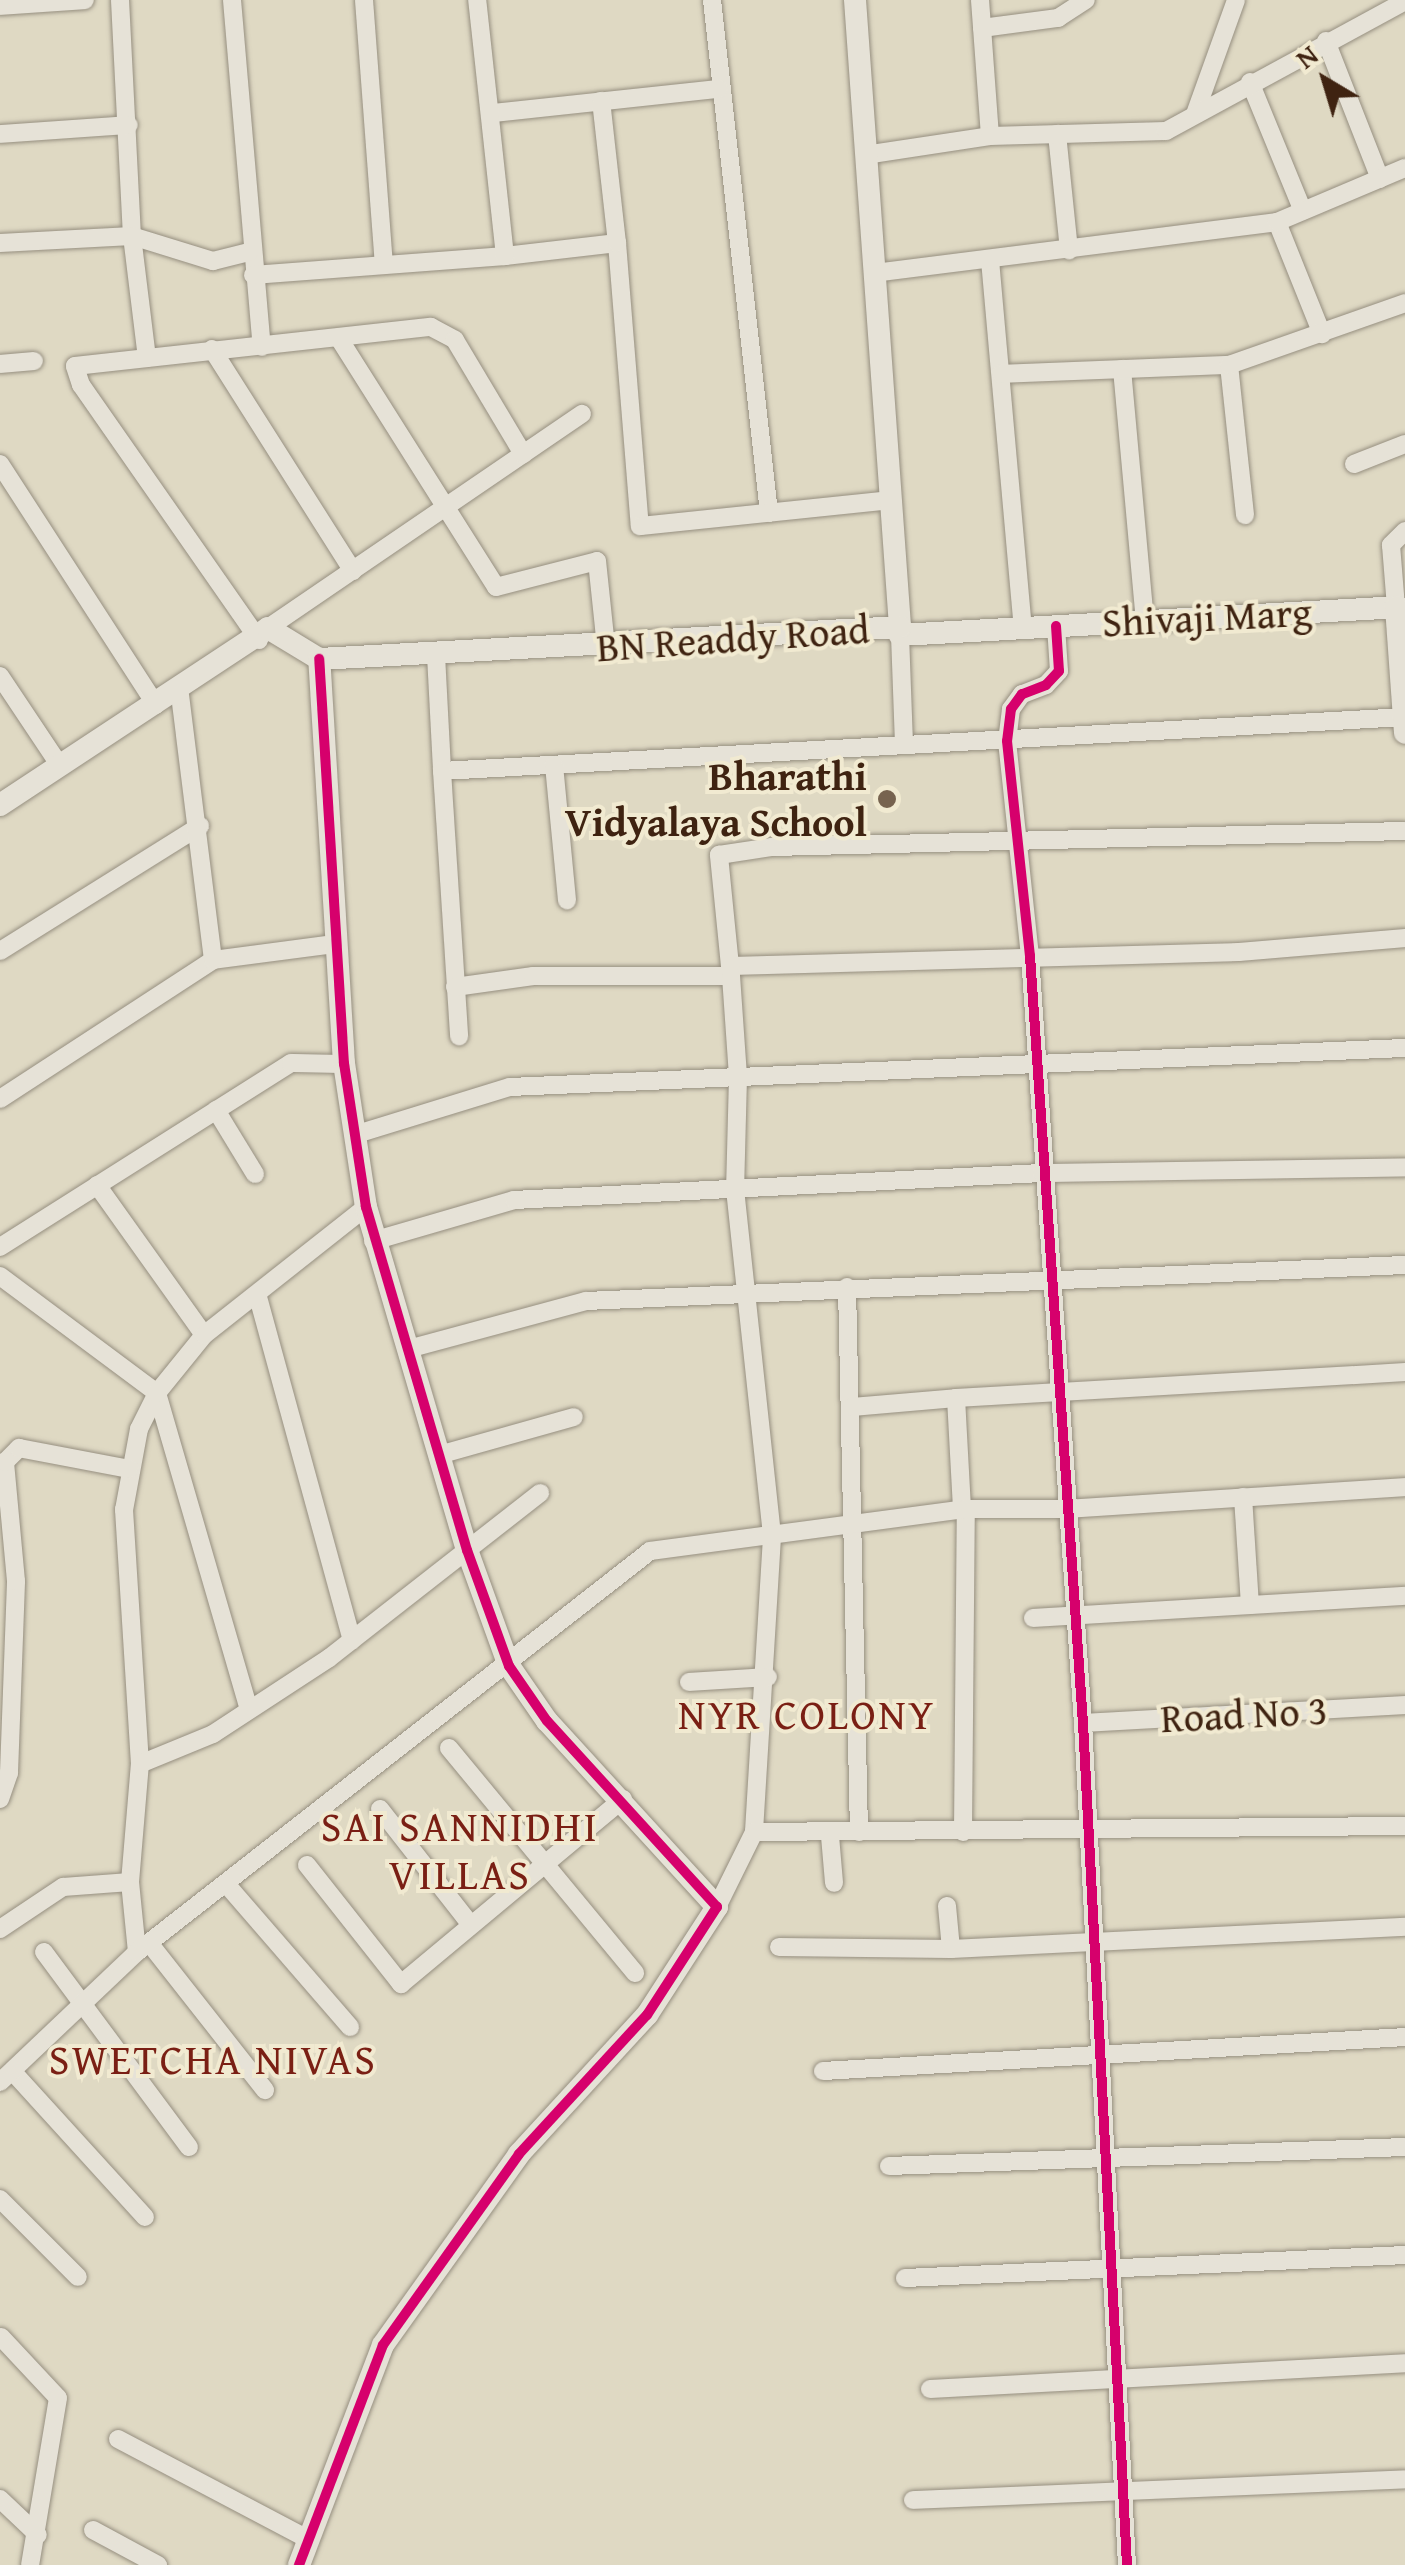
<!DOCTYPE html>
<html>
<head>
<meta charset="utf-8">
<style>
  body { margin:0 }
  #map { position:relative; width:1405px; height:2565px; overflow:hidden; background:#dfd9c3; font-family:"Gentium Book Plus",serif }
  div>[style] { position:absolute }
  .roads { filter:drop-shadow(0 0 2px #968f80) drop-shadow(0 0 2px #968f80) }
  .minor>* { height:18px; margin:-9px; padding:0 9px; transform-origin:9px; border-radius:9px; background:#e6e2d7 }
  .tertiary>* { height:22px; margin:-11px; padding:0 11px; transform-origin:11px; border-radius:11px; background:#e6e2d7 }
  .cycleway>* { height:10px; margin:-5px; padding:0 5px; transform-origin:5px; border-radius:5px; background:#d6006c }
  .dots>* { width:28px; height:28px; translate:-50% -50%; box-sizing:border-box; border:5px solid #f1ead1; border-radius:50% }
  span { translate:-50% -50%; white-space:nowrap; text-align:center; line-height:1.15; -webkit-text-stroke:8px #f1ead1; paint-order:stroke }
  .street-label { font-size:40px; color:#3f2311 }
  .poi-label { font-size:40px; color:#3f2311; font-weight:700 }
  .right { translate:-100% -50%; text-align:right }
  .neighbourhood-label { font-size:42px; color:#7a1f14; letter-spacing:2.5px }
  .north { position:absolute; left:1275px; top:30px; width:100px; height:100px; -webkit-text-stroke:8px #f1ead1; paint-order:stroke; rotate:322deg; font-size:28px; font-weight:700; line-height:40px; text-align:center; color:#3f2311 }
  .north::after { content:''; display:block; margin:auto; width:35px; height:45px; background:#3f2311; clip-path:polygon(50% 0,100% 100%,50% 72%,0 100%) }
</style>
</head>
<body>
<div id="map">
  <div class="roads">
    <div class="minor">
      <div style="left:120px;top:0;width:236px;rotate:87.1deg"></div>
      <div style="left:132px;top:236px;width:123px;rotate:83deg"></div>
      <div style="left:232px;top:0;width:348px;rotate:85.1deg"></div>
      <div style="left:364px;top:0;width:265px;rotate:85.7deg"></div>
      <div style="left:712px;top:0;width:516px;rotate:83.66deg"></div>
      <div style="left:980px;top:0;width:136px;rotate:85.8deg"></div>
      <div style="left:0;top:6px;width:85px;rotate:-4deg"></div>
      <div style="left:982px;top:28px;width:77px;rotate:-7.5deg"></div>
      <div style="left:1058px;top:18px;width:33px;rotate:-33deg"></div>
      <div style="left:1326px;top:41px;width:148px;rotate:68.6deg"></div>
      <div style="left:1250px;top:82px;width:139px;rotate:67.7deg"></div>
      <div style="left:493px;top:113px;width:227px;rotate:-6.1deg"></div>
      <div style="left:1195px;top:114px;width:121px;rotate:-70.2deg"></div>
      <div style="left:0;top:134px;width:129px;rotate:-4deg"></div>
      <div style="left:1057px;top:134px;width:117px;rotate:84.1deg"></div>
      <div style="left:865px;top:155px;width:126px;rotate:-8.6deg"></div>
      <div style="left:990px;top:136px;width:176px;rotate:-1.6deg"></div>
      <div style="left:1166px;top:131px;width:272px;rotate:-28.5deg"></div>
      <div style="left:1277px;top:222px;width:121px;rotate:68.1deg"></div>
      <div style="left:0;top:243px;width:132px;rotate:-3deg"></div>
      <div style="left:132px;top:236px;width:85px;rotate:17.2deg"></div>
      <div style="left:213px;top:261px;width:37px;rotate:-14deg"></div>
      <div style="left:617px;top:243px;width:284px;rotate:85.4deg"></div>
      <div style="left:640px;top:526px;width:251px;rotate:-5.9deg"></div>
      <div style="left:505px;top:256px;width:113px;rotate:-6.6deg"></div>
      <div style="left:617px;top:243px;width:143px;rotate:-96.4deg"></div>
      <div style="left:990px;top:260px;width:369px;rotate:84.9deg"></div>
      <div style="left:874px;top:273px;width:406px;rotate:-7.2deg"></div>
      <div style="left:1277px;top:222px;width:139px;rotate:-22.9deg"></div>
      <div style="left:253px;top:275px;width:253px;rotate:-4.3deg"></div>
      <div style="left:505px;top:256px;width:258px;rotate:-96.2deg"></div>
      <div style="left:340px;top:340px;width:292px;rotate:57.7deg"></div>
      <div style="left:496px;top:587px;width:104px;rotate:-14.4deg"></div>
      <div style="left:597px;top:561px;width:85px;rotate:84deg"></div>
      <div style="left:212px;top:349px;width:263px;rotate:57.6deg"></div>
      <div style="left:0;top:364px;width:34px;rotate:-5deg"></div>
      <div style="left:1229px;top:365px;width:151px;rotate:83.9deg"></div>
      <div style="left:1122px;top:369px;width:252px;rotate:84.8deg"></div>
      <div style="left:1001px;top:374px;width:228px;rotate:-2.3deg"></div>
      <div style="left:1229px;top:365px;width:187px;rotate:-19.4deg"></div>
      <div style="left:0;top:464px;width:287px;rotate:57.1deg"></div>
      <div style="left:1354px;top:464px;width:55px;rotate:-21.4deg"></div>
      <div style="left:1405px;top:531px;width:20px;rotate:135deg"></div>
      <div style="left:1391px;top:545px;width:62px;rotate:85.4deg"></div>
      <div style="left:1396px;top:607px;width:9px"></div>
      <div style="left:1056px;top:626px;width:45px;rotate:86.2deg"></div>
      <div style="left:1059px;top:671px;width:19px;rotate:133deg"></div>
      <div style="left:1046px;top:685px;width:26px;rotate:159deg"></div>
      <div style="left:1022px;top:694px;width:19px;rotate:126deg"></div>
      <div style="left:1011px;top:709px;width:32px;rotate:97deg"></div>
      <div style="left:1007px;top:741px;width:216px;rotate:83.9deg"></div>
      <div style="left:1030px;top:956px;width:769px;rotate:86.05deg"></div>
      <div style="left:1083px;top:1723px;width:843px;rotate:87.01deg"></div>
      <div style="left:268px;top:628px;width:380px;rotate:-34.3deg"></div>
      <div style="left:900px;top:635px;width:108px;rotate:87.9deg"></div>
      <div style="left:259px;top:640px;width:311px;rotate:-124.9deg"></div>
      <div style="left:81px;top:385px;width:20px;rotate:-108deg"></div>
      <div style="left:75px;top:366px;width:358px;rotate:-6.3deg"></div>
      <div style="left:431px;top:327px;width:27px;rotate:28deg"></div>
      <div style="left:455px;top:340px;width:133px;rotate:59.2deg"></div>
      <div style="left:436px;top:655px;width:116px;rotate:87deg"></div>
      <div style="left:442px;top:771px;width:965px;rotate:-3.21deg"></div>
      <div style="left:0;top:676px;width:108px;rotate:56.3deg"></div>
      <div style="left:554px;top:765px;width:136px;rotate:84.5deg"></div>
      <div style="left:442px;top:771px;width:266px;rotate:86.3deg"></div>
      <div style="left:0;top:951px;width:236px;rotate:-32deg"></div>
      <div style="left:213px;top:960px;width:123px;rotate:-7.5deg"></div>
      <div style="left:731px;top:966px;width:508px;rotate:-1.58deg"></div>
      <div style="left:1239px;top:952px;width:167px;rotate:-4.8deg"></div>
      <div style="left:731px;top:976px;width:122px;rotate:-95.7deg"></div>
      <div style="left:719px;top:855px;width:54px;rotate:-8.6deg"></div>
      <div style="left:772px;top:847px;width:633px;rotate:-1.45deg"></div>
      <div style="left:455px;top:987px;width:79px;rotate:-8deg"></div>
      <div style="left:533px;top:976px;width:198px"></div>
      <div style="left:731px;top:976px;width:101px;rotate:86deg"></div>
      <div style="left:738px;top:1077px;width:112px;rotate:91.5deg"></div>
      <div style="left:735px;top:1189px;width:350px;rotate:83.9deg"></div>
      <div style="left:772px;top:1537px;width:296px;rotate:93.5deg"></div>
      <div style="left:0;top:1099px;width:254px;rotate:-33.1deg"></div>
      <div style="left:213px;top:960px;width:275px;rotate:-97.1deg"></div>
      <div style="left:216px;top:1110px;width:75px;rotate:58.6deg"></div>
      <div style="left:357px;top:1134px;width:160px;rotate:-17.1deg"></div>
      <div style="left:510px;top:1087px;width:896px;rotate:-2.5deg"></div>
      <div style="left:97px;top:1185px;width:184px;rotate:54.5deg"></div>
      <div style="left:373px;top:1241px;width:147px;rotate:-16.2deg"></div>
      <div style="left:514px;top:1200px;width:529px;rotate:-2.93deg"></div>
      <div style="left:1042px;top:1173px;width:363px;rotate:-0.9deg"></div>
      <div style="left:0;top:1247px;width:344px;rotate:-32.3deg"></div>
      <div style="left:291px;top:1063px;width:53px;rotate:1.1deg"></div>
      <div style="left:0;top:1276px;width:196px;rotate:36.7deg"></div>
      <div style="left:157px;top:1393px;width:329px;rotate:73.8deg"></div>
      <div style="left:847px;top:1287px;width:545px;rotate:88.74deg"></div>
      <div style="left:258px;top:1297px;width:356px;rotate:74.7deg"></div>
      <div style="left:408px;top:1349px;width:184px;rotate:-15.1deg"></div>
      <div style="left:586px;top:1301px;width:820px;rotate:-2.52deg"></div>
      <div style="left:956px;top:1398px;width:450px;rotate:-3.3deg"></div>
      <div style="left:852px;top:1407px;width:104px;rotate:-4.9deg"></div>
      <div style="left:956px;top:1398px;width:111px;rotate:86.9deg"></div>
      <div style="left:439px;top:1455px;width:140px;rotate:-15.7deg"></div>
      <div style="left:1243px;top:1497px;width:108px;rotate:86.3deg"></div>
      <div style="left:1033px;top:1618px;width:373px;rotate:-3.4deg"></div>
      <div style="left:689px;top:1682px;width:79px;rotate:-3.6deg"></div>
      <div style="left:1083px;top:1723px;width:323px;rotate:-3.2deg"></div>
      <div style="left:449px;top:1748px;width:292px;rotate:50.4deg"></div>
      <div style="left:140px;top:1764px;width:255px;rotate:-93.6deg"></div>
      <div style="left:124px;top:1510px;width:82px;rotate:-79.5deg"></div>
      <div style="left:139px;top:1429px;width:40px;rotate:-63.4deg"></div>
      <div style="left:157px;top:1393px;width:75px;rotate:-51deg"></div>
      <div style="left:204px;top:1335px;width:206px;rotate:-38.3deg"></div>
      <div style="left:0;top:1799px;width:28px;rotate:-71deg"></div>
      <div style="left:9px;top:1773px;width:192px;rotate:-87.9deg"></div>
      <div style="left:16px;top:1581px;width:120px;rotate:-95.3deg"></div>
      <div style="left:5px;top:1462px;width:20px;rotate:-45deg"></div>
      <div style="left:19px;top:1448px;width:112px;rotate:10.8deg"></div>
      <div style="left:380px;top:1809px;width:147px;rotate:51.9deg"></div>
      <div style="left:963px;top:1832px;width:323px;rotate:-89.5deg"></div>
      <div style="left:830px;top:1836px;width:47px;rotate:85.1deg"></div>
      <div style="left:307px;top:1865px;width:152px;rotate:51.7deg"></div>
      <div style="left:401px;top:1984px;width:289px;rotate:-39.8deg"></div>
      <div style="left:227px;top:1885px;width:188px;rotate:49.1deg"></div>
      <div style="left:947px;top:1906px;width:43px;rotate:84.7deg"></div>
      <div style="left:717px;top:1907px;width:84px;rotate:-63.7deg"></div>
      <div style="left:754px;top:1832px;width:651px;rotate:-0.53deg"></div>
      <div style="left:0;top:1929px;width:76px;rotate:-33.7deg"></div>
      <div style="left:63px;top:1887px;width:67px;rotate:-4.3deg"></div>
      <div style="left:150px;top:1944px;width:186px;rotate:51.8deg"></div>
      <div style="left:779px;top:1947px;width:172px;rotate:0.7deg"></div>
      <div style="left:951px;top:1949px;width:455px;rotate:-2.8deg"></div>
      <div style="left:44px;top:1952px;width:243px;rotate:53.4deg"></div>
      <div style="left:137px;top:1952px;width:70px;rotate:-95.7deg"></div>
      <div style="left:130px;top:1882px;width:118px;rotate:-85.2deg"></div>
      <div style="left:140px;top:1764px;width:79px;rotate:-22.3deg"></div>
      <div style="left:213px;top:1734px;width:139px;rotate:-33.2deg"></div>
      <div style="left:329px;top:1658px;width:268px;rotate:-38deg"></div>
      <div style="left:823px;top:2071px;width:583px;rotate:-3.34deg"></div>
      <div style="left:13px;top:2072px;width:196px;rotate:47.7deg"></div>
      <div style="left:0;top:2082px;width:189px;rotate:-43.5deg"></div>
      <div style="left:137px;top:1952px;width:651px;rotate:-38.01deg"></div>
      <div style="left:650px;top:1551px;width:319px;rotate:-7.6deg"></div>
      <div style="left:966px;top:1509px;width:101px"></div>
      <div style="left:1067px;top:1509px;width:339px;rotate:-3.7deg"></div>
      <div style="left:889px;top:2166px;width:516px;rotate:-2.11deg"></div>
      <div style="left:0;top:2199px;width:110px;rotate:45deg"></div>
      <div style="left:905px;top:2278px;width:501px;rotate:-2.63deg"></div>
      <div style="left:1px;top:2337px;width:83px;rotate:46.9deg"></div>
      <div style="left:58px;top:2398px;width:169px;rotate:99.5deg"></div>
      <div style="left:930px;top:2389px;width:476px;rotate:-3.1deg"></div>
      <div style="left:118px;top:2439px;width:215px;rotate:27.8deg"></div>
      <div style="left:0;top:2499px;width:52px;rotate:43.5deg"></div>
      <div style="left:913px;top:2500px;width:492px;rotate:-2.4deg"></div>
      <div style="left:93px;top:2530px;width:74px;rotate:28.3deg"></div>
    </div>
    <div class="tertiary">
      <div style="left:855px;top:0;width:629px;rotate:85.89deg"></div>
      <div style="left:900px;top:627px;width:8px;rotate:90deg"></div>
      <div style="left:900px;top:635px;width:497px;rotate:-3.2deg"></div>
      <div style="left:1396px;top:607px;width:126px;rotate:85.9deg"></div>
      <div style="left:0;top:805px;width:321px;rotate:-33.4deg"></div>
      <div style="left:268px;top:628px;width:60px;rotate:31.3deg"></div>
      <div style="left:319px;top:659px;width:582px;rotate:-3.15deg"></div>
      <div style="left:299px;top:2565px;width:235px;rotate:-69.1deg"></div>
      <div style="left:383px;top:2345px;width:234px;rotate:-54.5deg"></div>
      <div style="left:519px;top:2154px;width:189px;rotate:-47.4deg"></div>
      <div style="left:647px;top:2015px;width:129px;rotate:-57.1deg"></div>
      <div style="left:717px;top:1907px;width:252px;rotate:-132.4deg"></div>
      <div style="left:547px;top:1721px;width:67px;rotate:-124.6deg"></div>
      <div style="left:509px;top:1666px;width:123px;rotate:-109.9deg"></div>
      <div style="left:467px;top:1550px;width:358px;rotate:-106.4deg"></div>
      <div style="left:366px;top:1207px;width:145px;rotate:-98.7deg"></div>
      <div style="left:344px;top:1064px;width:406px;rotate:-93.5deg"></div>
    </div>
  </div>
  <div class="cycleway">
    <div style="left:1056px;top:626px;width:45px;rotate:86.2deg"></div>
    <div style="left:1059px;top:671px;width:19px;rotate:133deg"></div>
    <div style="left:1046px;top:685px;width:26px;rotate:159deg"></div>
    <div style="left:1022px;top:694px;width:19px;rotate:126deg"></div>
    <div style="left:1011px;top:709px;width:32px;rotate:97deg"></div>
    <div style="left:1007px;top:741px;width:216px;rotate:83.9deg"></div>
    <div style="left:1030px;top:956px;width:769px;rotate:86.05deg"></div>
    <div style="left:1083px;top:1723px;width:843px;rotate:87.01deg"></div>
    <div style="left:299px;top:2565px;width:235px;rotate:-69.1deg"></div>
    <div style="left:383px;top:2345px;width:234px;rotate:-54.5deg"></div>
    <div style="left:519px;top:2154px;width:189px;rotate:-47.4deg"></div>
    <div style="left:647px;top:2015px;width:129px;rotate:-57.1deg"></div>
    <div style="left:717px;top:1907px;width:252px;rotate:-132.4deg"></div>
    <div style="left:547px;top:1721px;width:67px;rotate:-124.6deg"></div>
    <div style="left:509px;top:1666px;width:123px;rotate:-109.9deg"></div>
    <div style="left:467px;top:1550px;width:358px;rotate:-106.4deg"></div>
    <div style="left:366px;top:1207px;width:145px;rotate:-98.7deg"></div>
    <div style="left:344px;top:1064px;width:406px;rotate:-93.5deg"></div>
  </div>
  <div class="dots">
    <div style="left:887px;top:799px;background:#77634f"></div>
  </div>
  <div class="street-label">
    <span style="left:1207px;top:617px;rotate:-3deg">Shivaji Marg</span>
    <span style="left:733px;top:638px;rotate:-4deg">BN Readdy Road</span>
    <span style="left:1244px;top:1714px;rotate:-3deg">Road No 3</span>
  </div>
  <div class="poi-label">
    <span class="right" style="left:867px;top:799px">Bharathi<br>Vidyalaya School</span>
  </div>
  <div class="neighbourhood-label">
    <span style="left:807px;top:1714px">NYR COLONY</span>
    <span style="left:460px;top:1850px">SAI SANNIDHI<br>VILLAS</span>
    <span style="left:213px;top:2059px">SWETCHA NIVAS</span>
  </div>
  <div class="north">N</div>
</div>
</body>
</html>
